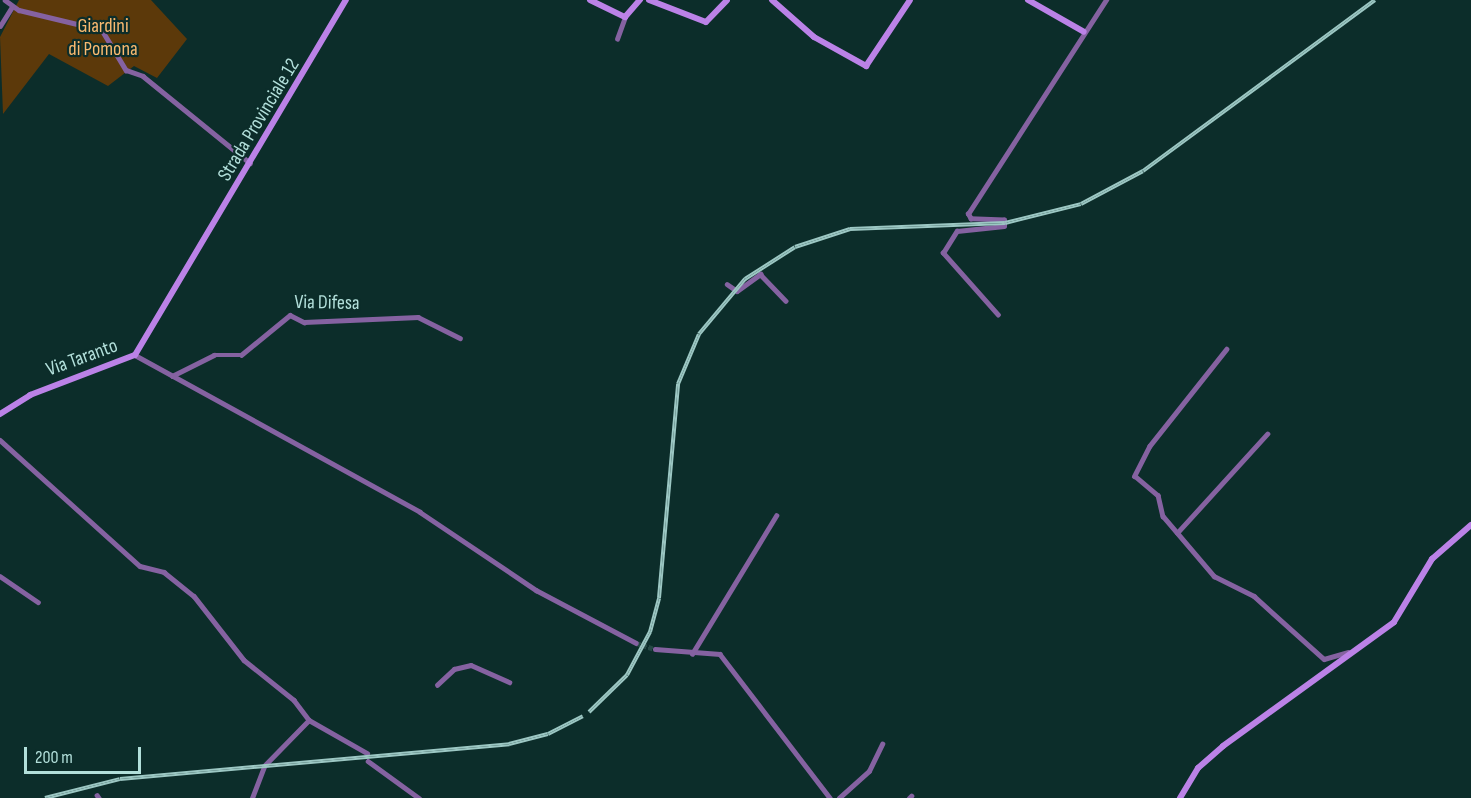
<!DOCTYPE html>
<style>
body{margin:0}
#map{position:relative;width:1471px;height:798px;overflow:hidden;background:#0c2d2a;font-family:"Sofia Sans Condensed",sans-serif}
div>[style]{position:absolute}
.green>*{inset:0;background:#5c390a}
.street-tunnel>*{height:4.5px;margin-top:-2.25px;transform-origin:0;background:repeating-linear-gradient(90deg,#254844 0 4.5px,transparent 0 6.5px)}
.street>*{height:4.5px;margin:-2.25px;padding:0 2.25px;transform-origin:2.25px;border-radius:2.25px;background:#8562a1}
.secondary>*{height:6px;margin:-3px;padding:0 3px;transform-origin:3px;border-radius:3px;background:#bb82e7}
.rail>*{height:4px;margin-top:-2px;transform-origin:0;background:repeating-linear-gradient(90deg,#0c2d2a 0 4.5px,#9cc7c3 0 9px);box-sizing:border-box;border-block:2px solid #9cc7c3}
span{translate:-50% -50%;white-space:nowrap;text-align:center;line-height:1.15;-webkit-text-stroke:4.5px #0c2d2a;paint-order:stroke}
.park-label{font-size:20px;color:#faba70}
.street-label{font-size:20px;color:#b2dfda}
.scale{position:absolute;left:24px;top:747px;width:117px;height:27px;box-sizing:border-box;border:3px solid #b2dfda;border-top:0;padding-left:8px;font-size:18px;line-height:21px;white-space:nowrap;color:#b2dfda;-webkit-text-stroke:4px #0c2d2a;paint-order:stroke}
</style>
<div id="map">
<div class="green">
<div style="clip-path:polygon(19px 0,151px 0,187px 39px,157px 78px,134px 66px,108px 86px,49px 54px,3px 114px,0 37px)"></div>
</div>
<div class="street-tunnel">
<div style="left:636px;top:643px;width:20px;rotate:18deg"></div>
</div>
<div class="street">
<div style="left:5px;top:0;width:17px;rotate:36deg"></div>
<div style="left:19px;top:10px;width:85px;rotate:13.5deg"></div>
<div style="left:102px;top:30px;width:47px;rotate:59deg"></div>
<div style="left:126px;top:70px;width:18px;rotate:19deg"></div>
<div style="left:143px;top:76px;width:138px;rotate:39.1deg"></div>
<div style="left:0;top:26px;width:22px;rotate:-58deg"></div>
<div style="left:617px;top:39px;width:23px;rotate:-70deg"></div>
<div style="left:727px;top:284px;width:12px;rotate:35deg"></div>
<div style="left:737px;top:291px;width:29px;rotate:-36deg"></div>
<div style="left:760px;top:274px;width:37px;rotate:46deg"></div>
<div style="left:998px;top:315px;width:83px;rotate:-131.6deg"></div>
<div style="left:943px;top:253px;width:26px;rotate:-58deg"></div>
<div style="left:957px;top:231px;width:47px;rotate:-6.1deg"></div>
<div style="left:1004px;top:226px;width:6px;rotate:-90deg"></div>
<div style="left:1004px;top:220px;width:33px;rotate:-178deg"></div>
<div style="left:971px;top:219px;width:6px;rotate:-121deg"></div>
<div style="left:968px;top:214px;width:255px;rotate:-57.2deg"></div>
<div style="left:1227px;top:349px;width:124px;rotate:128.4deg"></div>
<div style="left:1150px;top:446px;width:34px;rotate:117deg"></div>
<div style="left:1135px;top:476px;width:30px;rotate:40deg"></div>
<div style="left:1158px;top:495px;width:22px;rotate:77deg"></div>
<div style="left:1163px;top:516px;width:79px;rotate:49.6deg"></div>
<div style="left:1214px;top:576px;width:45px;rotate:26.6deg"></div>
<div style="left:1254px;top:596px;width:94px;rotate:42deg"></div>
<div style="left:1324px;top:659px;width:25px;rotate:-16deg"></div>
<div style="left:135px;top:355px;width:325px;rotate:28.8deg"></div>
<div style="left:420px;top:512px;width:140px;rotate:33.9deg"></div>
<div style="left:536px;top:590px;width:113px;rotate:27.9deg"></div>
<div style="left:172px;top:376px;width:47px;rotate:-26.6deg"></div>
<div style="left:214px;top:355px;width:27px"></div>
<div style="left:241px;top:355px;width:63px;rotate:-39.2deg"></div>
<div style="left:290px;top:315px;width:16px;rotate:27deg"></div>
<div style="left:304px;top:322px;width:114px;rotate:-2.5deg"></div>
<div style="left:418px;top:317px;width:47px;rotate:26.6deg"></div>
<div style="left:0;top:440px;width:188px;rotate:42deg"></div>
<div style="left:140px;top:566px;width:25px;rotate:14deg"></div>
<div style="left:164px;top:572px;width:38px;rotate:39deg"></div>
<div style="left:194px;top:596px;width:81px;rotate:52deg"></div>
<div style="left:244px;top:660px;width:64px;rotate:38.7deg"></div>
<div style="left:294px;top:700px;width:25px;rotate:53deg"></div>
<div style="left:309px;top:720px;width:67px;rotate:29.6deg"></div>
<div style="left:1177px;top:533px;width:134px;rotate:-47.7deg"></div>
<div style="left:0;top:576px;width:46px;rotate:34.4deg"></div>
<div style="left:655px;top:649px;width:65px;rotate:4.4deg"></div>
<div style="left:720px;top:654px;width:181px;rotate:52.6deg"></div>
<div style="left:692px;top:654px;width:162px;rotate:-58.7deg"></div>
<div style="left:437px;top:685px;width:23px;rotate:-43deg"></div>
<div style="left:454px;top:669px;width:17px;rotate:-13deg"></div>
<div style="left:471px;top:665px;width:42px;rotate:24.1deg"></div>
<div style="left:368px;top:761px;width:63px;rotate:36deg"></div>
<div style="left:97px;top:795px;width:4px;rotate:56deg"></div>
<div style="left:252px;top:798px;width:34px;rotate:-69deg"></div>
<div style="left:264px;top:766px;width:64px;rotate:-45.6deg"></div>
<div style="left:839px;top:798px;width:40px;rotate:-42deg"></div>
<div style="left:869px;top:771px;width:30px;rotate:-64deg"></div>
<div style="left:909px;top:798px;width:3px;rotate:-45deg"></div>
</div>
<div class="secondary">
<div style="left:590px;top:0;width:39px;rotate:26deg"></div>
<div style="left:625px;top:17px;width:23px;rotate:-49deg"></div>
<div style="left:649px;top:0;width:61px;rotate:21.1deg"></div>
<div style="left:706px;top:22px;width:30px;rotate:-46deg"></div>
<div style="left:772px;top:0;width:56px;rotate:41.4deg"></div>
<div style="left:814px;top:37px;width:60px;rotate:29.1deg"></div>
<div style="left:866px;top:66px;width:79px;rotate:-56.3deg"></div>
<div style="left:1028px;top:0;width:64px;rotate:29.7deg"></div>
<div style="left:0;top:414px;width:36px;rotate:-32deg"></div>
<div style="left:30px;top:395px;width:112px;rotate:-20.9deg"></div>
<div style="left:135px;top:355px;width:413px;rotate:-59.3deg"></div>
<div style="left:1180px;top:798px;width:35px;rotate:-59deg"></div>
<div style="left:1198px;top:768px;width:33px;rotate:-41deg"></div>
<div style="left:1223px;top:746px;width:211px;rotate:-35.9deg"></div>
<div style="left:1394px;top:622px;width:74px;rotate:-58.9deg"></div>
<div style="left:1432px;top:559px;width:52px;rotate:-41.1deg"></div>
</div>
<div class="rail">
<div style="left:589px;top:712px;width:53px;rotate:-44.2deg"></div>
<div style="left:627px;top:675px;width:49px;rotate:-61.9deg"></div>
<div style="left:650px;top:632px;width:35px;rotate:-75deg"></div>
<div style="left:659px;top:598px;width:215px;rotate:-84.9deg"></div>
<div style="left:678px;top:384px;width:54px;rotate:-67.2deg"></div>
<div style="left:699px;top:334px;width:72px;rotate:-50.1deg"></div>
<div style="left:745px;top:279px;width:59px;rotate:-32.6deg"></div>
<div style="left:795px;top:247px;width:58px;rotate:-18.1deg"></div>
<div style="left:850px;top:229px;width:155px;rotate:-2.2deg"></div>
<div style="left:1005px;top:223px;width:78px;rotate:-14deg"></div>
<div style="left:1081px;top:204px;width:70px;rotate:-28deg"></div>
<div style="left:1143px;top:171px;width:288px;rotate:-36.4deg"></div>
<div style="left:45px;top:798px;width:77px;rotate:-14.2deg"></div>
<div style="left:120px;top:779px;width:391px;rotate:-5.1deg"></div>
<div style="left:509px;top:744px;width:40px;rotate:-14.4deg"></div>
<div style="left:548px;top:734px;width:39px;rotate:-27deg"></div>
</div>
<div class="park-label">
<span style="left:103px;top:38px">Giardini<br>di Pomona</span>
</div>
<div class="street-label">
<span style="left:259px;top:120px;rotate:-59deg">Strada Provinciale 12</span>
<span style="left:327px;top:303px;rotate:1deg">Via Difesa</span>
<span style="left:82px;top:358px;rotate:-20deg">Via Taranto</span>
</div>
<div class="scale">200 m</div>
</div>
